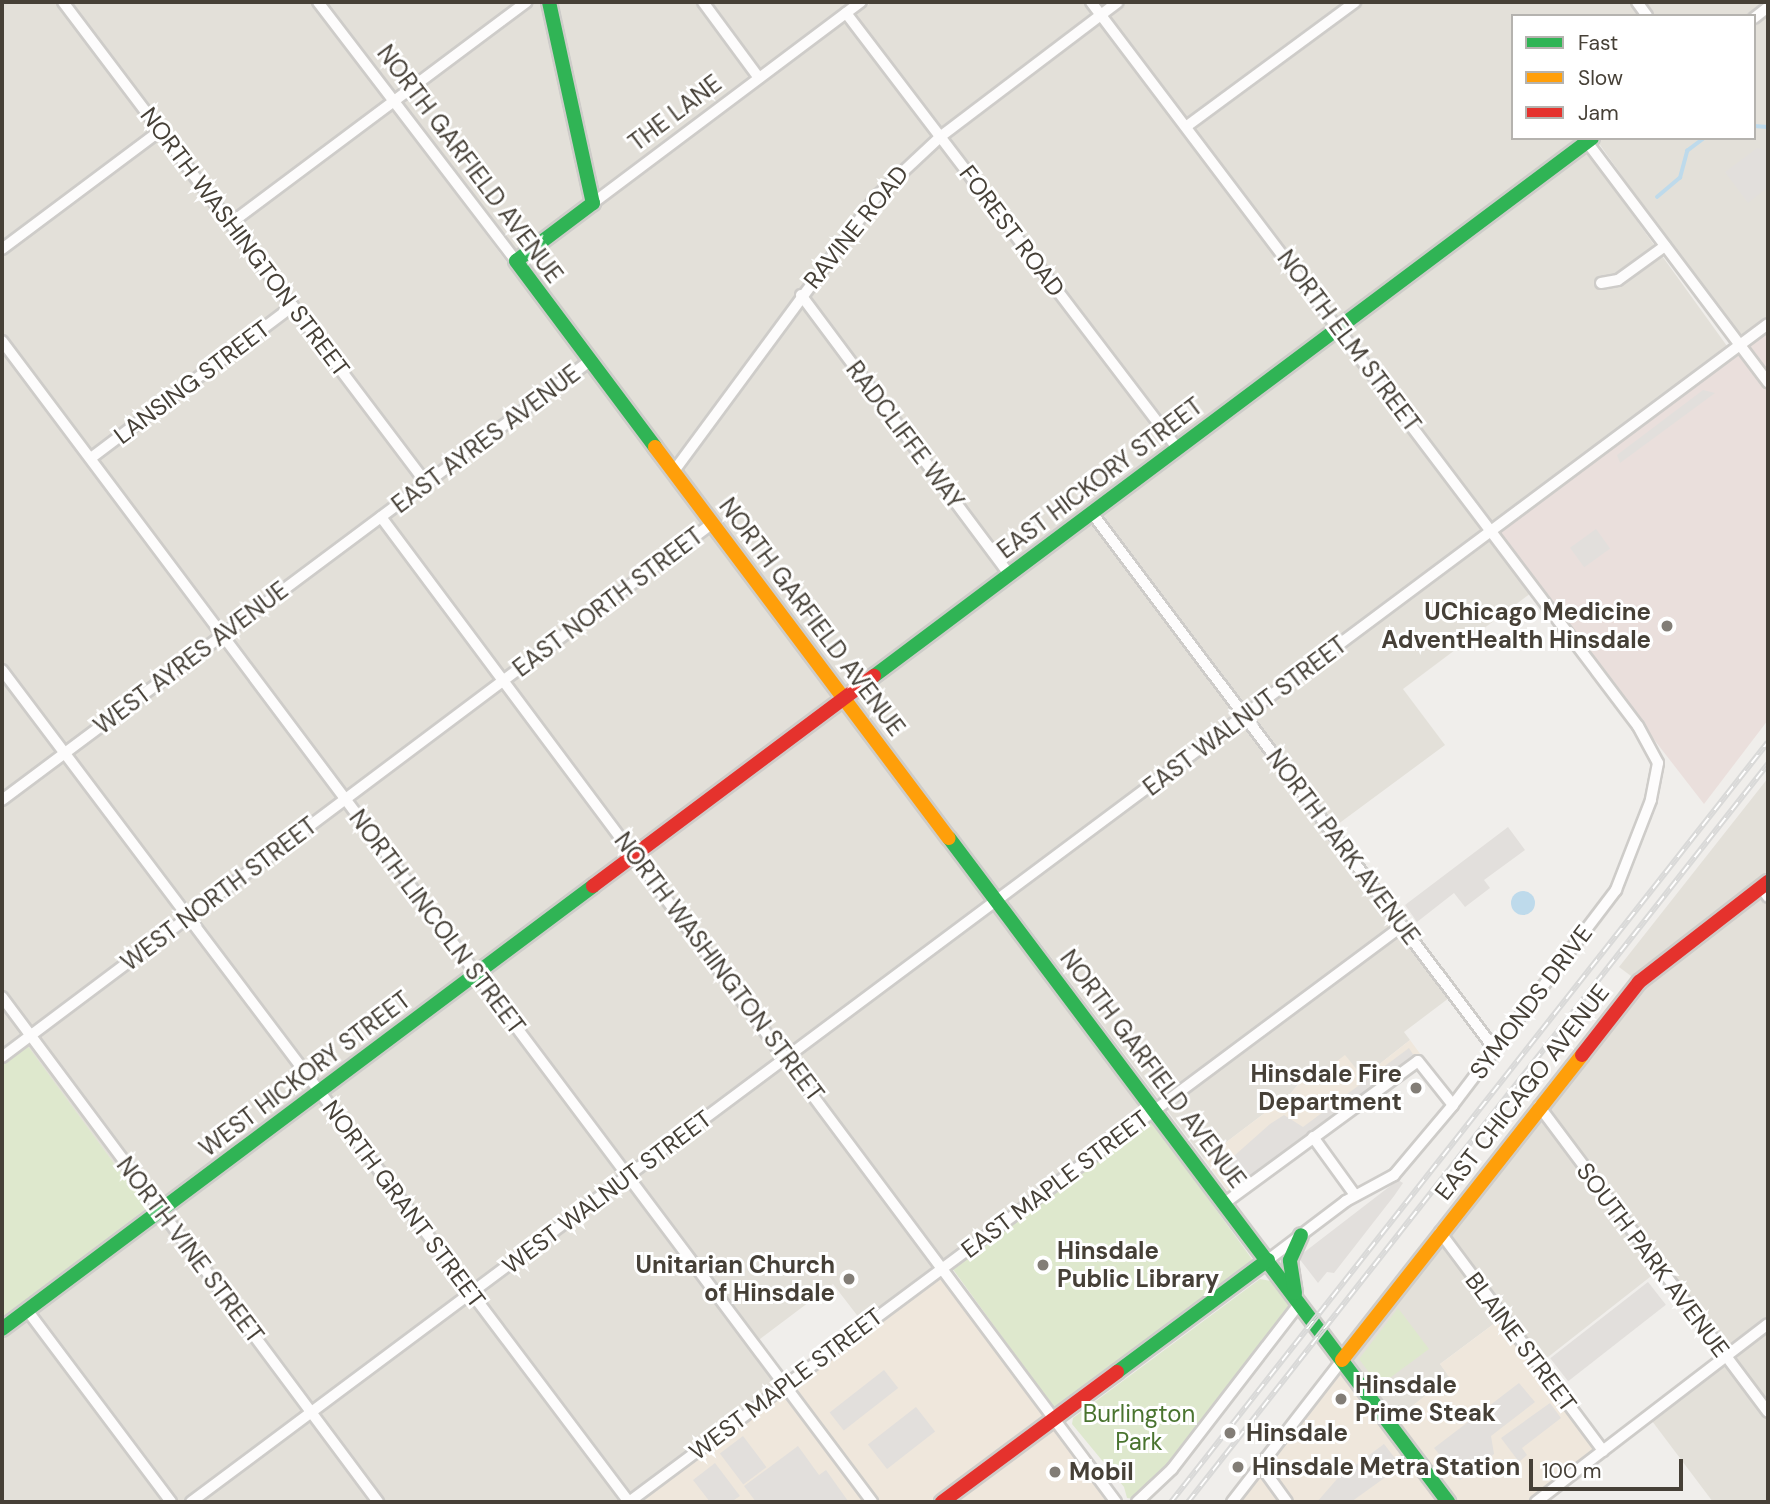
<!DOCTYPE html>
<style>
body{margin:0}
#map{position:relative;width:1770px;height:1504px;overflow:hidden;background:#f0eeeb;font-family:"DM Sans",sans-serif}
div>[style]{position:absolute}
.residential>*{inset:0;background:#e3e0d9}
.commercial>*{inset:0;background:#efe7dc}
.medical>*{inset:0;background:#eadfdc}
.green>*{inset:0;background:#dee8cd;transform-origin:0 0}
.parking>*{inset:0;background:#e2dfdc;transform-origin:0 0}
.water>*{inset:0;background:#bedaeb}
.round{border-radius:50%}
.stream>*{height:3.5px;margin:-1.75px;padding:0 1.75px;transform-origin:1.75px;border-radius:1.75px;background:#bedaeb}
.roads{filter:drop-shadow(2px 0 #ceccc9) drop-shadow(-2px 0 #ceccc9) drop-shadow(0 2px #ceccc9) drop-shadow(0 -2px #ceccc9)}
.street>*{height:10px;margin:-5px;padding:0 5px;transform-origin:5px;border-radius:5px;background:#fdfcfc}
.fast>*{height:14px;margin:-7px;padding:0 7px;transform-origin:7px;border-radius:7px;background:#30b455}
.slow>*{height:14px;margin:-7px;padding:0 7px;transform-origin:7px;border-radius:7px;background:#ff9f0a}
.jam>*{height:14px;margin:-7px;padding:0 7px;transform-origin:7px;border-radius:7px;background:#e5322d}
.rail>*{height:6px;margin-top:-3px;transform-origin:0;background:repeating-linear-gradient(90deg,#fff 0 10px,#d9d9d8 0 20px);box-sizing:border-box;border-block:2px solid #d9d9d8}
.dots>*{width:19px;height:19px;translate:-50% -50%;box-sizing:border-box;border:4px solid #fff;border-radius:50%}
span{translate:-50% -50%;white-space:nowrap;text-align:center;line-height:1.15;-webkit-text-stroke:6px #fff;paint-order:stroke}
.street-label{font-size:24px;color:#464037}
.poi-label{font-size:24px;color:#464037;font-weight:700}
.right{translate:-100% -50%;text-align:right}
.left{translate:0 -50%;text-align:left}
.park-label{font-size:24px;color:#4a742f}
.frame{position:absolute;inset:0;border:4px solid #464037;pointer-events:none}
.legend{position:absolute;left:1511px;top:14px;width:245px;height:126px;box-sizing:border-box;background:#fff;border:2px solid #b5b3af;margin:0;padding:9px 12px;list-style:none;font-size:21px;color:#464037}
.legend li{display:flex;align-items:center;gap:14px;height:35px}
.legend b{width:35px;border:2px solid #b5b3af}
.scale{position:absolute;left:1529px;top:1459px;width:154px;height:32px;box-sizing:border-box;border:4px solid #464037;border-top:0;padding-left:9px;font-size:21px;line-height:24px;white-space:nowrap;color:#464037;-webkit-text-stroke:5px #fff;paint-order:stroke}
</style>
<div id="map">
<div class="residential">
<div style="clip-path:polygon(2px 2px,311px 2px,1146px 1111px,863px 1323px,833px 1284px,748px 1348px,776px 1385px,620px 1502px,2px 1502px,2px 1318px,147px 1208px,27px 1046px,2px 1064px)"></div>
<div style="clip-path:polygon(324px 2px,852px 2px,517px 255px)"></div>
<div style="clip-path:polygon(872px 2px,1768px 2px,1768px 317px,1739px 339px,1595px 138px,1754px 138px,1754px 16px,1513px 16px,1513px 138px,1577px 138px,1727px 346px,1484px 528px,1531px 593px,1403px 689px,1445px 745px,1326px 833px,1449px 998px,1404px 1032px,1410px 1040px,1363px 1077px,1319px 1074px,1313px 1067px,1290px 1094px,1204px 1159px,525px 262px)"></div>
<div style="clip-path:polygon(1768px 778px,1768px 877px,1635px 979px,1619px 967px)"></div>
<div style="clip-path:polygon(1768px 890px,1768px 1502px,1713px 1502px,1652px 1421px,1736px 1357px,1664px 1266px,1543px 1361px,1507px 1314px,1440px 1364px,1450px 1377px,1393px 1421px,1349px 1360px,1641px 986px)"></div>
</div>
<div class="commercial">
<div style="clip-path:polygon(1410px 1040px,1421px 1055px,1230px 1194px,1204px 1159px,1290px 1094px,1314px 1067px,1320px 1074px,1345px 1055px,1363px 1077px)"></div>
<div style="clip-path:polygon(943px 1274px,1048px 1418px,933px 1502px,637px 1502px)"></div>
<div style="clip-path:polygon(1499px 1320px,1597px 1450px,1529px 1502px,1454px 1502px,1393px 1421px,1449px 1377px,1440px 1364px)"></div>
<div style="clip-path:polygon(1342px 1370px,1438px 1502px,1240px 1502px,1260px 1477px)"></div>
<div style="clip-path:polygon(1052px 1426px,1108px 1502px,948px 1502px)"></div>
</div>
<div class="medical">
<div style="clip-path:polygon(1768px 326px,1768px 720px,1704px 804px,1493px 532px)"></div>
</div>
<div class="green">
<div style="clip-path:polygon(27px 1045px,147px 1208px,2px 1318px,2px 1064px)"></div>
<div style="left:1151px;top:1120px;width:177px;height:248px;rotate:54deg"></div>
<div style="clip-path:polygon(1260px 1279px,1271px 1281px,1291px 1308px,1175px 1459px,1135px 1499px,1127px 1498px,1124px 1487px,1072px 1424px,1073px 1418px)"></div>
<div style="clip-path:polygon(1398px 1308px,1429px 1349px,1379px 1386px,1359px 1359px)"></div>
</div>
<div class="parking">
<div style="clip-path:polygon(1757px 148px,1768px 151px,1768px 187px,1748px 203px,1725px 172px)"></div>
<div style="clip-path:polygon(1703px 390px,1715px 393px,1620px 463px,1617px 455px)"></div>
<div style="left:1596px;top:529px;width:24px;height:32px;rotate:54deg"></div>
<div style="clip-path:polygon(1508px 827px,1525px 850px,1484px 880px,1490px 888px,1465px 907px,1454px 893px,1417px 922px,1405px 905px)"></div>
<div style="clip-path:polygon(1409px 1048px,1414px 1056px,1234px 1188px,1225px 1176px,1234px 1156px,1270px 1124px,1284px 1115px,1303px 1127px)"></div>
<div style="clip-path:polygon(1398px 1180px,1403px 1183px,1394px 1196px,1334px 1273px,1327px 1272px,1318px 1283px,1298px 1257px)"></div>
<div style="left:1648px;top:1282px;width:29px;height:124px;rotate:52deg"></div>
<div style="left:884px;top:1370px;width:23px;height:69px;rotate:52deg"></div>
<div style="clip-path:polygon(1519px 1383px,1535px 1402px,1491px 1436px,1494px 1454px,1460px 1480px,1434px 1448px)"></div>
<div style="clip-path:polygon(1550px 1403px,1561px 1418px,1522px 1448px,1527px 1455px,1519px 1462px,1501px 1438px)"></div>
<div style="left:916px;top:1407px;width:31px;height:61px;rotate:52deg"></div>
<div style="left:743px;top:1436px;width:39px;height:29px;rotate:53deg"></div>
<div style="clip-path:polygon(1384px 1444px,1401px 1466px,1351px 1502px,1317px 1502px,1337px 1479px)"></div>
<div style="clip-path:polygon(798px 1446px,819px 1475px,826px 1470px,848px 1501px,756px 1502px,744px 1486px)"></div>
<div style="clip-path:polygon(715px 1463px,740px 1496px,731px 1502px,710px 1502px,693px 1480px)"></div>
</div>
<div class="water">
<div class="round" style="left:1511px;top:891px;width:24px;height:24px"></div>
</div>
<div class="stream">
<div style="left:1754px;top:126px;width:14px;rotate:4deg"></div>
<div style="left:1657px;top:197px;width:30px;rotate:-40deg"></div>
<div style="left:1680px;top:178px;width:28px;rotate:-75deg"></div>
<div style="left:1687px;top:151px;width:21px;rotate:-37deg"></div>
</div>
<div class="roads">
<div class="street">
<div style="left:63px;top:2px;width:603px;rotate:52.96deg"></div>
<div style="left:318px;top:2px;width:326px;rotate:52.6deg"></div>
<div style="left:703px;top:2px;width:94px;rotate:53.6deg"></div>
<div style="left:1091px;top:2px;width:907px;rotate:52.93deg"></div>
<div style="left:1638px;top:726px;width:42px;rotate:61.6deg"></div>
<div style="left:1658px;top:763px;width:38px;rotate:101deg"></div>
<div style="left:1651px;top:800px;width:97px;rotate:111.3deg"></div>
<div style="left:1616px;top:890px;width:270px;rotate:127.2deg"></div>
<div style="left:1453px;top:1105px;width:92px;rotate:130.1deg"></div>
<div style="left:1394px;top:1175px;width:55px;rotate:151.6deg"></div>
<div style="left:1346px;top:1201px;width:98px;rotate:142.9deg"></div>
<div style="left:1637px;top:2px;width:17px;rotate:54deg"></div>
<div style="left:846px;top:13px;width:548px;rotate:52.71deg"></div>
<div style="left:1754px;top:18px;width:18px;rotate:-38deg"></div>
<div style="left:1187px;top:126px;width:209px;rotate:-36.4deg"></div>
<div style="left:1587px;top:142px;width:301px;rotate:53deg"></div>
<div style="left:593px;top:203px;width:335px;rotate:-36.9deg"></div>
<div style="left:231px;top:223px;width:369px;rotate:-36.8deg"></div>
<div style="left:2px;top:249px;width:199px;rotate:-36.8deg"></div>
<div style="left:1601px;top:283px;width:17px;rotate:-10deg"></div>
<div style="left:1618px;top:280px;width:58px;rotate:-35.9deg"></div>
<div style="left:801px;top:295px;width:348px;rotate:53.3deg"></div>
<div style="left:2px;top:341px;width:1451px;rotate:53.15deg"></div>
<div style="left:91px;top:458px;width:253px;rotate:-37deg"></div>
<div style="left:674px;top:471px;width:342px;rotate:-53.6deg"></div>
<div style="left:877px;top:196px;width:86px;rotate:-43.1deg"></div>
<div style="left:940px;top:137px;width:223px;rotate:-37.2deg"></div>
<div style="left:1092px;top:513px;width:668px;rotate:53.1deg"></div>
<div style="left:381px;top:517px;width:1229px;rotate:53.27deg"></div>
<div style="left:2px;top:670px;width:1042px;rotate:53deg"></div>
<div style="left:2px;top:800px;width:735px;rotate:-36.76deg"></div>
<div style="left:1761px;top:887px;width:12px;rotate:55deg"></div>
<div style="left:2px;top:997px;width:630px;rotate:53.33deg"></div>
<div style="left:2px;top:1057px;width:889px;rotate:-36.91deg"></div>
<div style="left:1539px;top:1106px;width:382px;rotate:53.2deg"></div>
<div style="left:1313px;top:1137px;width:72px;rotate:54.1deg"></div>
<div style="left:1226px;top:1202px;width:238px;rotate:-36.3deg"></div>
<div style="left:1418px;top:1061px;width:56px;rotate:51.5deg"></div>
<div style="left:1440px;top:1232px;width:273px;rotate:53.3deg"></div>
<div style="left:27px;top:1310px;width:240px;rotate:53.1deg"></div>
<div style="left:1261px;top:1466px;width:44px;rotate:54.2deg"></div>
<div style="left:191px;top:1502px;width:1968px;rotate:-36.76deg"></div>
<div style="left:629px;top:1502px;width:964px;rotate:-36.69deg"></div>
<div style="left:1137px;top:1502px;width:48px;rotate:-43.3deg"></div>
<div style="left:1172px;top:1469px;width:208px;rotate:-52.4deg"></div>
<div style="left:1232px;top:1502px;width:180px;rotate:-52.2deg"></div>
<div style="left:1536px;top:1502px;width:292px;rotate:-37.5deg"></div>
</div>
<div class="fast">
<div style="left:549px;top:2px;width:206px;rotate:77.7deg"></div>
<div style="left:593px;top:203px;width:96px;rotate:143deg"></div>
<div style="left:516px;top:261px;width:232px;rotate:53.2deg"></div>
<div style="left:874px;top:676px;width:897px;rotate:-36.84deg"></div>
<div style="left:949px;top:838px;width:831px;rotate:53.07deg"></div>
<div style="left:1295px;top:1293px;width:33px;rotate:-99deg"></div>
<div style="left:1290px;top:1260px;width:27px;rotate:-66deg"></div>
<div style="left:2px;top:1329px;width:739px;rotate:-36.85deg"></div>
<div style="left:1117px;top:1372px;width:188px;rotate:-36.6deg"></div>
</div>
<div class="slow">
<div style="left:655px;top:447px;width:489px;rotate:53.1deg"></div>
<div style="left:1342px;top:1360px;width:388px;rotate:-51.8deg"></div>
</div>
<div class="jam">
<div style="left:593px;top:886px;width:351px;rotate:-36.8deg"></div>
<div style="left:1582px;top:1055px;width:93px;rotate:-52deg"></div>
<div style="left:1639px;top:982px;width:163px;rotate:-37.8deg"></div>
<div style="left:942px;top:1502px;width:218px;rotate:-36.6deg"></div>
</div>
</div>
<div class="rail">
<div style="left:1171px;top:1502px;width:966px;rotate:-51.85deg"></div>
<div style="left:1188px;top:1502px;width:939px;rotate:-51.84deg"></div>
</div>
<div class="dots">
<div style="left:1667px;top:626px;background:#827d76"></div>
<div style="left:1416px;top:1088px;background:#827d76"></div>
<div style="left:1043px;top:1265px;background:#827d76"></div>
<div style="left:849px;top:1279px;background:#827d76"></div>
<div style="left:1341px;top:1399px;background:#827d76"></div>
<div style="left:1230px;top:1433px;background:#827d76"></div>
<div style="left:1238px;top:1467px;background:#827d76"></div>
<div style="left:1055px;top:1472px;background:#827d76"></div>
</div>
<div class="street-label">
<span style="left:675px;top:113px;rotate:-37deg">THE LANE</span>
<span style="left:470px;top:164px;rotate:53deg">NORTH GARFIELD AVENUE</span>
<span style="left:856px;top:227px;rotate:-51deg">RAVINE ROAD</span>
<span style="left:1012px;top:231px;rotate:53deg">FOREST ROAD</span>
<span style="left:245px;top:242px;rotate:53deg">NORTH WASHINGTON STREET</span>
<span style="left:1349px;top:341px;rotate:53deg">NORTH ELM STREET</span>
<span style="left:192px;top:382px;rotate:-37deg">LANSING STREET</span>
<span style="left:905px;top:435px;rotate:53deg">RADCLIFFE WAY</span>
<span style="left:486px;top:439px;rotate:-37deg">EAST AYRES AVENUE</span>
<span style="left:1100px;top:478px;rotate:-37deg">EAST HICKORY STREET</span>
<span style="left:608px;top:602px;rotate:-37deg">EAST NORTH STREET</span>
<span style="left:812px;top:617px;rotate:53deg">NORTH GARFIELD AVENUE</span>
<span style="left:191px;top:658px;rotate:-37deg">WEST AYRES AVENUE</span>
<span style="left:1245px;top:716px;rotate:-37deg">EAST WALNUT STREET</span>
<span style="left:1343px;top:847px;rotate:53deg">NORTH PARK AVENUE</span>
<span style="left:219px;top:894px;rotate:-37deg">WEST NORTH STREET</span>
<span style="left:437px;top:922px;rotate:53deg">NORTH LINCOLN STREET</span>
<span style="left:719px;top:967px;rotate:53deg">NORTH WASHINGTON STREET</span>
<span style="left:1531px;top:1002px;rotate:-53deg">SYMONDS DRIVE</span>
<span style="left:1153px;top:1069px;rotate:53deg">NORTH GARFIELD AVENUE</span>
<span style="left:305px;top:1074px;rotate:-37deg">WEST HICKORY STREET</span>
<span style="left:1522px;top:1092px;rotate:-52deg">EAST CHICAGO AVENUE</span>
<span style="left:1055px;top:1184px;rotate:-37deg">EAST MAPLE STREET</span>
<span style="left:607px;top:1192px;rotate:-37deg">WEST WALNUT STREET</span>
<span style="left:404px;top:1204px;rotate:53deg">NORTH GRANT STREET</span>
<span style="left:190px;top:1250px;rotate:53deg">NORTH VINE STREET</span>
<span style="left:1653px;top:1260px;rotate:53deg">SOUTH PARK AVENUE</span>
<span style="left:1521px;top:1342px;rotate:53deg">BLAINE STREET</span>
<span style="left:786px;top:1384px;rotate:-37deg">WEST MAPLE STREET</span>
</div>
<div class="poi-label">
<span class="right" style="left:1651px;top:626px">UChicago Medicine<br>AdventHealth Hinsdale</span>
<span class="right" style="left:1402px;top:1088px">Hinsdale Fire<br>Department</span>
<span class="left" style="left:1057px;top:1265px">Hinsdale<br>Public Library</span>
<span class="right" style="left:835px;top:1279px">Unitarian Church<br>of Hinsdale</span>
<span class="left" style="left:1355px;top:1399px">Hinsdale<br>Prime Steak</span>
<span class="left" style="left:1246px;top:1433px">Hinsdale</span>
<span class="left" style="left:1252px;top:1467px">Hinsdale Metra Station</span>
<span class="left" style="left:1069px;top:1472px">Mobil</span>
</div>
<div class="park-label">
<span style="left:1139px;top:1428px">Burlington<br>Park</span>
</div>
<div class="frame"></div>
<ul class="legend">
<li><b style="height:9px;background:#30b455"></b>Fast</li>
<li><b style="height:9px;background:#ff9f0a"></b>Slow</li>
<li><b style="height:9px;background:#e5322d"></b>Jam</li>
</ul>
<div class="scale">100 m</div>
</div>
